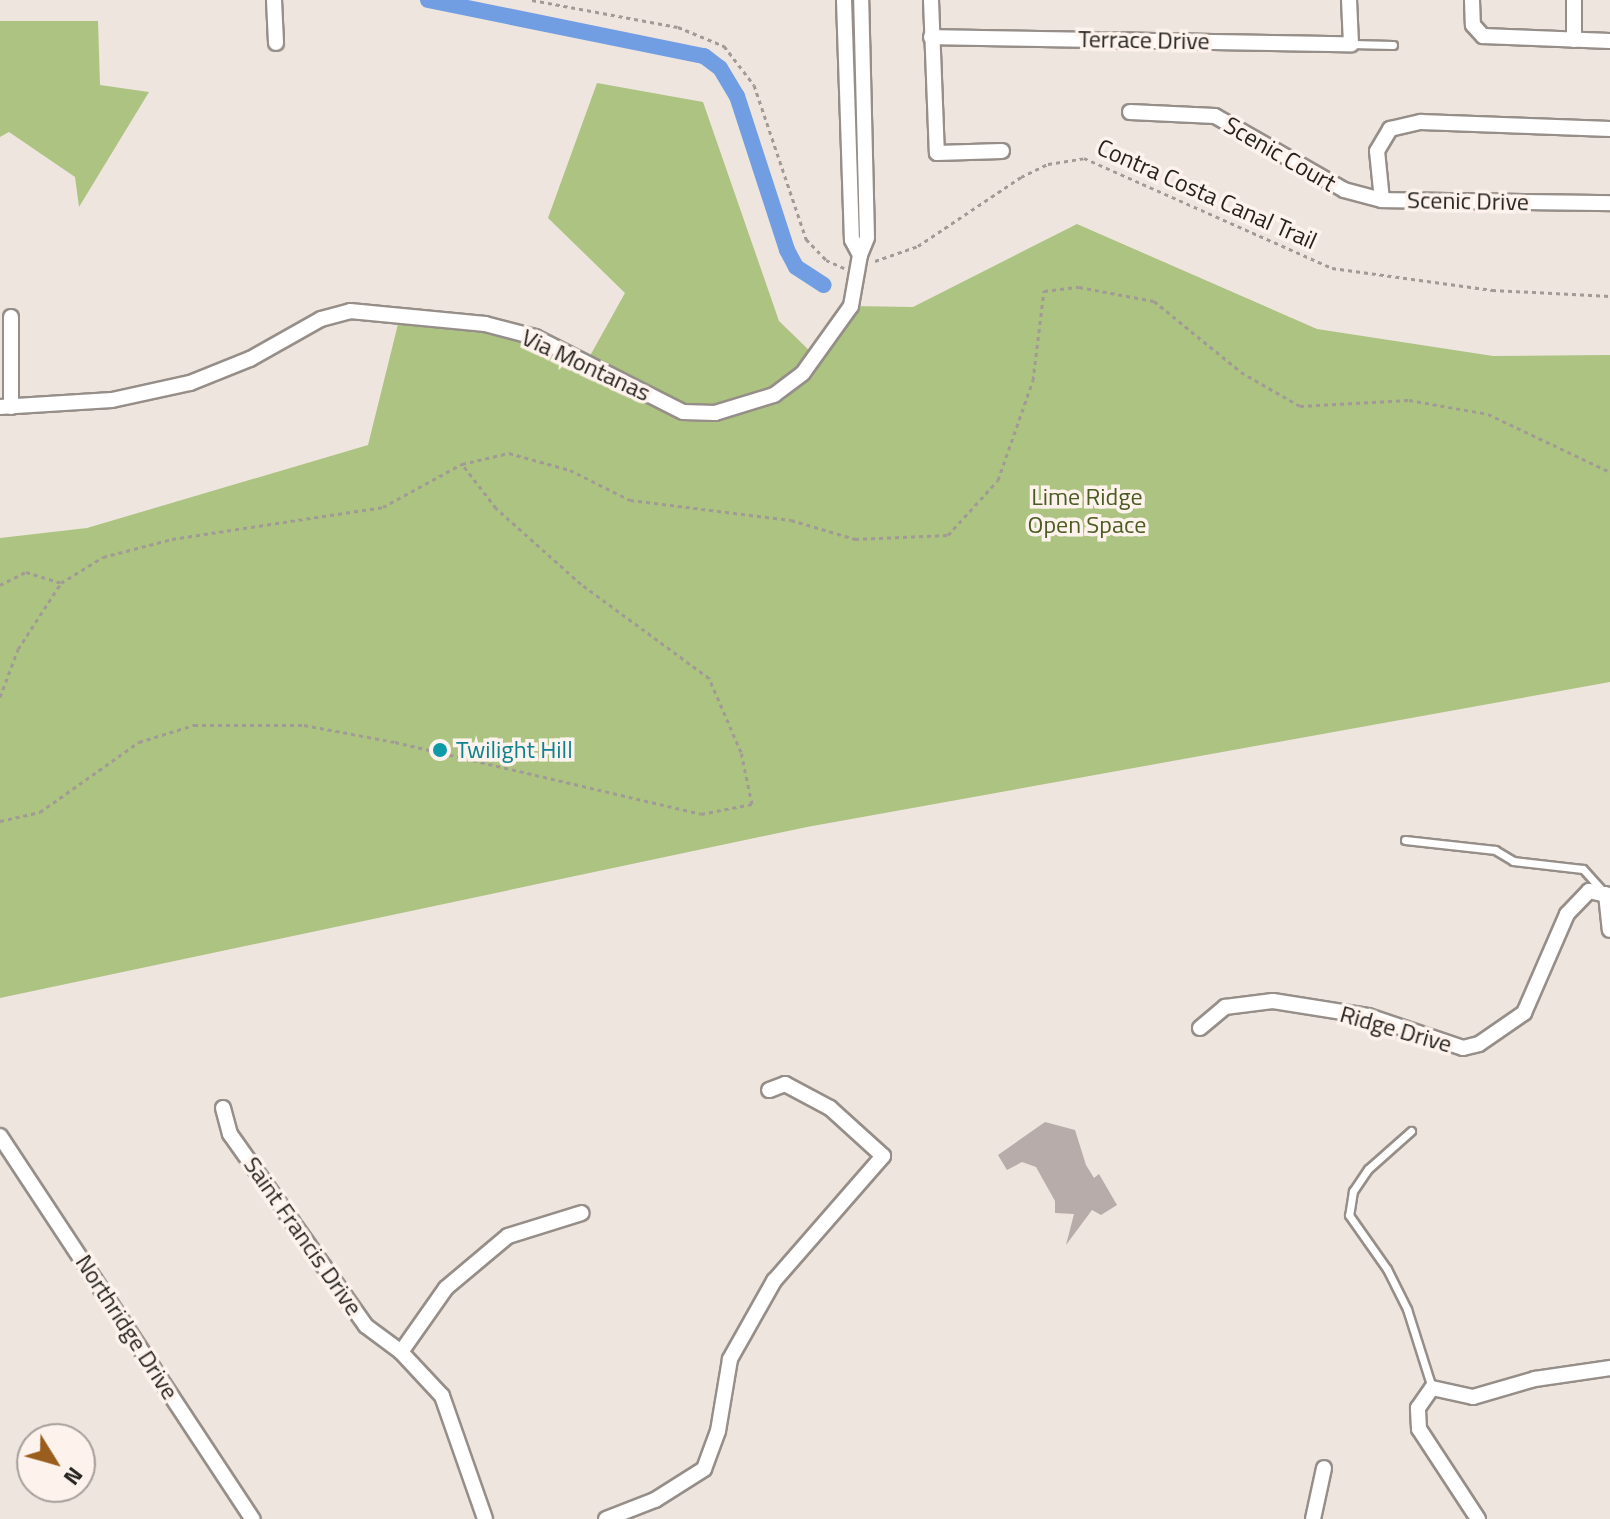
<!DOCTYPE html>
<style>
body{margin:0}
#map{position:relative;width:1610px;height:1519px;overflow:hidden;background:#efe5df;font-family:"Titillium Web",sans-serif}
div>[style]{position:absolute}
.green>*{inset:0;background:#adc381}
.canal>*{height:16px;margin:-8px;padding:0 8px;transform-origin:8px;border-radius:8px;background:#719ee2}
.building>*{inset:0;background:#b7aca9}
.path>*{height:3px;margin-top:-1.5px;transform-origin:0;background:repeating-linear-gradient(90deg,#a19a95 0 4px,transparent 0 8px)}
.roads{filter:drop-shadow(2px 0 #968e88) drop-shadow(-2px 0 #968e88) drop-shadow(0 2px #968e88) drop-shadow(0 -2px #968e88)}
.service>*{height:7px;margin:-3.5px;padding:0 3.5px;transform-origin:3.5px;border-radius:3.5px;background:#fff}
.minor>*{height:14px;margin:-7px;padding:0 7px;transform-origin:7px;border-radius:7px;background:#fff}
.dots>*{width:22px;height:22px;translate:-50% -50%;box-sizing:border-box;border:4px solid #fdf3ec;border-radius:50%}
span{translate:-50% -50%;white-space:nowrap;text-align:center;line-height:1.15;-webkit-text-stroke:7px #fdf3ec;paint-order:stroke}
.street-label{font-size:24px;color:#25221f}
.park-label{font-size:24px;color:#4b5c22}
.culture-label{font-size:24px;color:#0d838f}
.left{translate:0 -50%;text-align:left}
.north{position:absolute;left:16px;top:1423px;width:80px;height:80px;box-sizing:border-box;background:#fdf3ec;border:2px solid #a79f9a;border-radius:50%;rotate:127deg;font-size:22px;font-weight:700;line-height:32px;text-align:center;color:#25221f}
.north::after{content:'';display:block;margin:auto;width:28px;height:36px;background:#995e1e;clip-path:polygon(50% 0,100% 100%,50% 72%,0 100%)}
</style>
<div id="map">
<div class="green">
<div style="clip-path:polygon(0 21px,98px 21px,100px 85px,149px 92px,79px 207px,75px 177px,9px 132px,0 137px)"></div>
<div style="clip-path:polygon(597px 83px,703px 102px,779px 321px,816px 357px,851px 306px,913px 307px,1077px 224px,1317px 329px,1493px 356px,1610px 355px,1610px 682px,807px 827px,0 998px,0 538px,87px 528px,368px 445px,401px 312px,485px 324px,586px 363px,625px 293px,548px 218px)"></div>
</div>
<div class="canal">
<div style="left:428px;top:0;width:282px;rotate:11.5deg"></div>
<div style="left:704px;top:56px;width:20px;rotate:37deg"></div>
<div style="left:720px;top:68px;width:33px;rotate:59deg"></div>
<div style="left:737px;top:96px;width:162px;rotate:72deg"></div>
<div style="left:787px;top:250px;width:19px;rotate:62deg"></div>
<div style="left:796px;top:267px;width:33px;rotate:33deg"></div>
</div>
<div class="building">
<div style="clip-path:polygon(1045px 1122px,1075px 1130px,1086px 1165px,1094px 1178px,1099px 1174px,1117px 1205px,1101px 1215px,1092px 1210px,1066px 1245px,1074px 1214px,1055px 1213px,1055px 1201px,1036px 1167px,1022px 1162px,1007px 1170px,998px 1155px)"></div>
</div>
<div class="path">
<div style="left:532px;top:0;width:148px;rotate:10.5deg"></div>
<div style="left:678px;top:27px;width:50px;rotate:22.4deg"></div>
<div style="left:724px;top:46px;width:49px;rotate:52.4deg"></div>
<div style="left:754px;top:85px;width:163px;rotate:71.3deg"></div>
<div style="left:806px;top:239px;width:29px;rotate:46deg"></div>
<div style="left:826px;top:260px;width:20px;rotate:24deg"></div>
<div style="left:875px;top:261px;width:46px;rotate:-19.2deg"></div>
<div style="left:918px;top:246px;width:124px;rotate:-33.8deg"></div>
<div style="left:1021px;top:177px;width:30px;rotate:-26deg"></div>
<div style="left:1048px;top:164px;width:36px;rotate:-9deg"></div>
<div style="left:1084px;top:158px;width:271px;rotate:23.9deg"></div>
<div style="left:1332px;top:268px;width:162px;rotate:7.8deg"></div>
<div style="left:1492px;top:290px;width:118px;rotate:2.9deg"></div>
<div style="left:0;top:585px;width:29px;rotate:-27deg"></div>
<div style="left:26px;top:572px;width:37px;rotate:17deg"></div>
<div style="left:0;top:697px;width:51px;rotate:-69.4deg"></div>
<div style="left:18px;top:649px;width:79px;rotate:-56.9deg"></div>
<div style="left:61px;top:583px;width:49px;rotate:-31.8deg"></div>
<div style="left:103px;top:557px;width:71px;rotate:-14.6deg"></div>
<div style="left:172px;top:539px;width:213px;rotate:-8.6deg"></div>
<div style="left:383px;top:507px;width:90px;rotate:-28.6deg"></div>
<div style="left:462px;top:464px;width:48px;rotate:-13.2deg"></div>
<div style="left:509px;top:453px;width:63px;rotate:15.6deg"></div>
<div style="left:570px;top:470px;width:67px;rotate:26.6deg"></div>
<div style="left:630px;top:500px;width:162px;rotate:7.1deg"></div>
<div style="left:791px;top:520px;width:67px;rotate:16.5deg"></div>
<div style="left:855px;top:539px;width:93px;rotate:-2.5deg"></div>
<div style="left:948px;top:535px;width:74px;rotate:-47.7deg"></div>
<div style="left:998px;top:480px;width:106px;rotate:-70.7deg"></div>
<div style="left:1033px;top:380px;width:90px;rotate:-83deg"></div>
<div style="left:1044px;top:291px;width:35px;rotate:-7deg"></div>
<div style="left:1079px;top:287px;width:76px;rotate:10.6deg"></div>
<div style="left:1154px;top:301px;width:112px;rotate:39.2deg"></div>
<div style="left:1241px;top:372px;width:68px;rotate:30deg"></div>
<div style="left:1300px;top:406px;width:109px;rotate:-3.2deg"></div>
<div style="left:1409px;top:400px;width:80px;rotate:10deg"></div>
<div style="left:1488px;top:414px;width:135px;rotate:25.4deg"></div>
<div style="left:0;top:821px;width:41px;rotate:-12.7deg"></div>
<div style="left:40px;top:812px;width:121px;rotate:-35.3deg"></div>
<div style="left:139px;top:742px;width:58px;rotate:-17.2deg"></div>
<div style="left:194px;top:725px;width:110px"></div>
<div style="left:304px;top:725px;width:93px;rotate:10.6deg"></div>
<div style="left:395px;top:742px;width:314px;rotate:13.2deg"></div>
<div style="left:701px;top:814px;width:52px;rotate:-11.1deg"></div>
<div style="left:752px;top:804px;width:53px;rotate:-101.9deg"></div>
<div style="left:741px;top:752px;width:81px;rotate:-113.4deg"></div>
<div style="left:709px;top:678px;width:159px;rotate:-143.7deg"></div>
<div style="left:581px;top:584px;width:114px;rotate:-138.2deg"></div>
<div style="left:496px;top:508px;width:56px;rotate:-127.7deg"></div>
</div>
<div class="roads">
<div class="service">
<div style="left:1351px;top:44px;width:42px;rotate:1.4deg"></div>
<div style="left:1405px;top:840px;width:91px;rotate:6.3deg"></div>
<div style="left:1495px;top:850px;width:21px;rotate:31deg"></div>
<div style="left:1513px;top:861px;width:70px;rotate:6.5deg"></div>
<div style="left:1583px;top:869px;width:31px;rotate:48deg"></div>
<div style="left:1411px;top:1131px;width:57px;rotate:138.5deg"></div>
<div style="left:1368px;top:1169px;width:27px;rotate:124deg"></div>
<div style="left:1353px;top:1191px;width:24px;rotate:99deg"></div>
<div style="left:1349px;top:1215px;width:66px;rotate:54.9deg"></div>
<div style="left:1387px;top:1269px;width:45px;rotate:63.4deg"></div>
<div style="left:1407px;top:1309px;width:83px;rotate:72.4deg"></div>
</div>
<div class="minor">
<div style="left:274px;top:0;width:43px;rotate:87.3deg"></div>
<div style="left:844px;top:0;width:240px;rotate:88.1deg"></div>
<div style="left:852px;top:240px;width:17px;rotate:62deg"></div>
<div style="left:860px;top:255px;width:18px;rotate:-68deg"></div>
<div style="left:867px;top:238px;width:238px;rotate:-91.4deg"></div>
<div style="left:931px;top:0;width:153px;rotate:87.8deg"></div>
<div style="left:937px;top:153px;width:65px;rotate:-1.8deg"></div>
<div style="left:1472px;top:0;width:25px;rotate:88deg"></div>
<div style="left:1473px;top:25px;width:15px;rotate:48deg"></div>
<div style="left:1483px;top:36px;width:127px;rotate:2.3deg"></div>
<div style="left:1574px;top:0;width:40px;rotate:90deg"></div>
<div style="left:931px;top:37px;width:420px;rotate:1deg"></div>
<div style="left:1351px;top:44px;width:44px;rotate:-92.6deg"></div>
<div style="left:1130px;top:112px;width:85px;rotate:2.7deg"></div>
<div style="left:1215px;top:116px;width:149px;rotate:29.8deg"></div>
<div style="left:1344px;top:190px;width:39px;rotate:15deg"></div>
<div style="left:1382px;top:200px;width:228px;rotate:0.8deg"></div>
<div style="left:1382px;top:200px;width:49px;rotate:-95.8deg"></div>
<div style="left:1377px;top:151px;width:26px;rotate:-59deg"></div>
<div style="left:1390px;top:129px;width:32px;rotate:-13deg"></div>
<div style="left:1421px;top:122px;width:189px;rotate:2.1deg"></div>
<div style="left:0;top:407px;width:112px;rotate:-3.6deg"></div>
<div style="left:112px;top:400px;width:80px;rotate:-12.3deg"></div>
<div style="left:190px;top:383px;width:65px;rotate:-21.8deg"></div>
<div style="left:250px;top:359px;width:81px;rotate:-29.4deg"></div>
<div style="left:321px;top:319px;width:30px;rotate:-15deg"></div>
<div style="left:350px;top:311px;width:136px;rotate:5.5deg"></div>
<div style="left:485px;top:324px;width:52px;rotate:14.6deg"></div>
<div style="left:535px;top:337px;width:166px;rotate:26.9deg"></div>
<div style="left:683px;top:412px;width:32px;rotate:2deg"></div>
<div style="left:715px;top:413px;width:62px;rotate:-17deg"></div>
<div style="left:774px;top:395px;width:36px;rotate:-37deg"></div>
<div style="left:803px;top:373px;width:82px;rotate:-54.4deg"></div>
<div style="left:851px;top:306px;width:52px;rotate:-80deg"></div>
<div style="left:11px;top:407px;width:90px;rotate:-90deg"></div>
<div style="left:1606px;top:894px;width:36px;rotate:84deg"></div>
<div style="left:1200px;top:1028px;width:33px;rotate:-40deg"></div>
<div style="left:1225px;top:1007px;width:48px;rotate:-7.1deg"></div>
<div style="left:1273px;top:1001px;width:96px;rotate:9deg"></div>
<div style="left:1368px;top:1016px;width:100px;rotate:18.6deg"></div>
<div style="left:1463px;top:1048px;width:16px;rotate:-14deg"></div>
<div style="left:1479px;top:1044px;width:55px;rotate:-34.6deg"></div>
<div style="left:1524px;top:1013px;width:108px;rotate:-66.5deg"></div>
<div style="left:1567px;top:914px;width:32px;rotate:-46deg"></div>
<div style="left:1589px;top:891px;width:22px;rotate:13deg"></div>
<div style="left:223px;top:1108px;width:27px;rotate:75deg"></div>
<div style="left:230px;top:1134px;width:235px;rotate:54.7deg"></div>
<div style="left:366px;top:1326px;width:44px;rotate:36.6deg"></div>
<div style="left:401px;top:1352px;width:60px;rotate:47deg"></div>
<div style="left:442px;top:1396px;width:130px;rotate:70.7deg"></div>
<div style="left:0;top:1136px;width:459px;rotate:56.6deg"></div>
<div style="left:401px;top:1352px;width:78px;rotate:-54.9deg"></div>
<div style="left:446px;top:1288px;width:81px;rotate:-40deg"></div>
<div style="left:508px;top:1236px;width:77px;rotate:-17.3deg"></div>
<div style="left:606px;top:1519px;width:53px;rotate:-21.2deg"></div>
<div style="left:655px;top:1500px;width:58px;rotate:-32.3deg"></div>
<div style="left:704px;top:1469px;width:40px;rotate:-69.8deg"></div>
<div style="left:718px;top:1431px;width:73px;rotate:-80.5deg"></div>
<div style="left:730px;top:1359px;width:90px;rotate:-60.6deg"></div>
<div style="left:774px;top:1281px;width:166px;rotate:-48.9deg"></div>
<div style="left:883px;top:1156px;width:72px;rotate:-137.8deg"></div>
<div style="left:830px;top:1108px;width:51px;rotate:-151.9deg"></div>
<div style="left:785px;top:1084px;width:17px;rotate:159deg"></div>
<div style="left:1313px;top:1519px;width:52px;rotate:-77.8deg"></div>
<div style="left:1478px;top:1519px;width:108px;rotate:-123.2deg"></div>
<div style="left:1419px;top:1429px;width:21px;rotate:-93deg"></div>
<div style="left:1418px;top:1408px;width:24px;rotate:-55deg"></div>
<div style="left:1432px;top:1388px;width:42px;rotate:12.4deg"></div>
<div style="left:1473px;top:1397px;width:65px;rotate:-16.2deg"></div>
<div style="left:1535px;top:1379px;width:76px;rotate:-8.3deg"></div>
</div>
</div>
<div class="dots">
<div style="left:440px;top:750px;background:#0f9aa8"></div>
</div>
<div class="street-label">
<span style="left:1144px;top:40px;rotate:1deg">Terrace Drive</span>
<span style="left:1280px;top:154px;rotate:30deg">Scenic Court</span>
<span style="left:1207px;top:194px;rotate:24deg">Contra Costa Canal Trail</span>
<span style="left:1468px;top:201px;rotate:1deg">Scenic Drive</span>
<span style="left:586px;top:365px;rotate:25deg">Via Montanas</span>
<span style="left:1396px;top:1029px;rotate:16deg">Ridge Drive</span>
<span style="left:303px;top:1236px;rotate:55deg">Saint Francis Drive</span>
<span style="left:127px;top:1327px;rotate:57deg">Northridge Drive</span>
</div>
<div class="park-label">
<span style="left:1087px;top:511px">Lime Ridge<br>Open Space</span>
</div>
<div class="culture-label">
<span class="left" style="left:456px;top:750px">Twilight Hill</span>
</div>
<div class="north">N</div>
</div>
